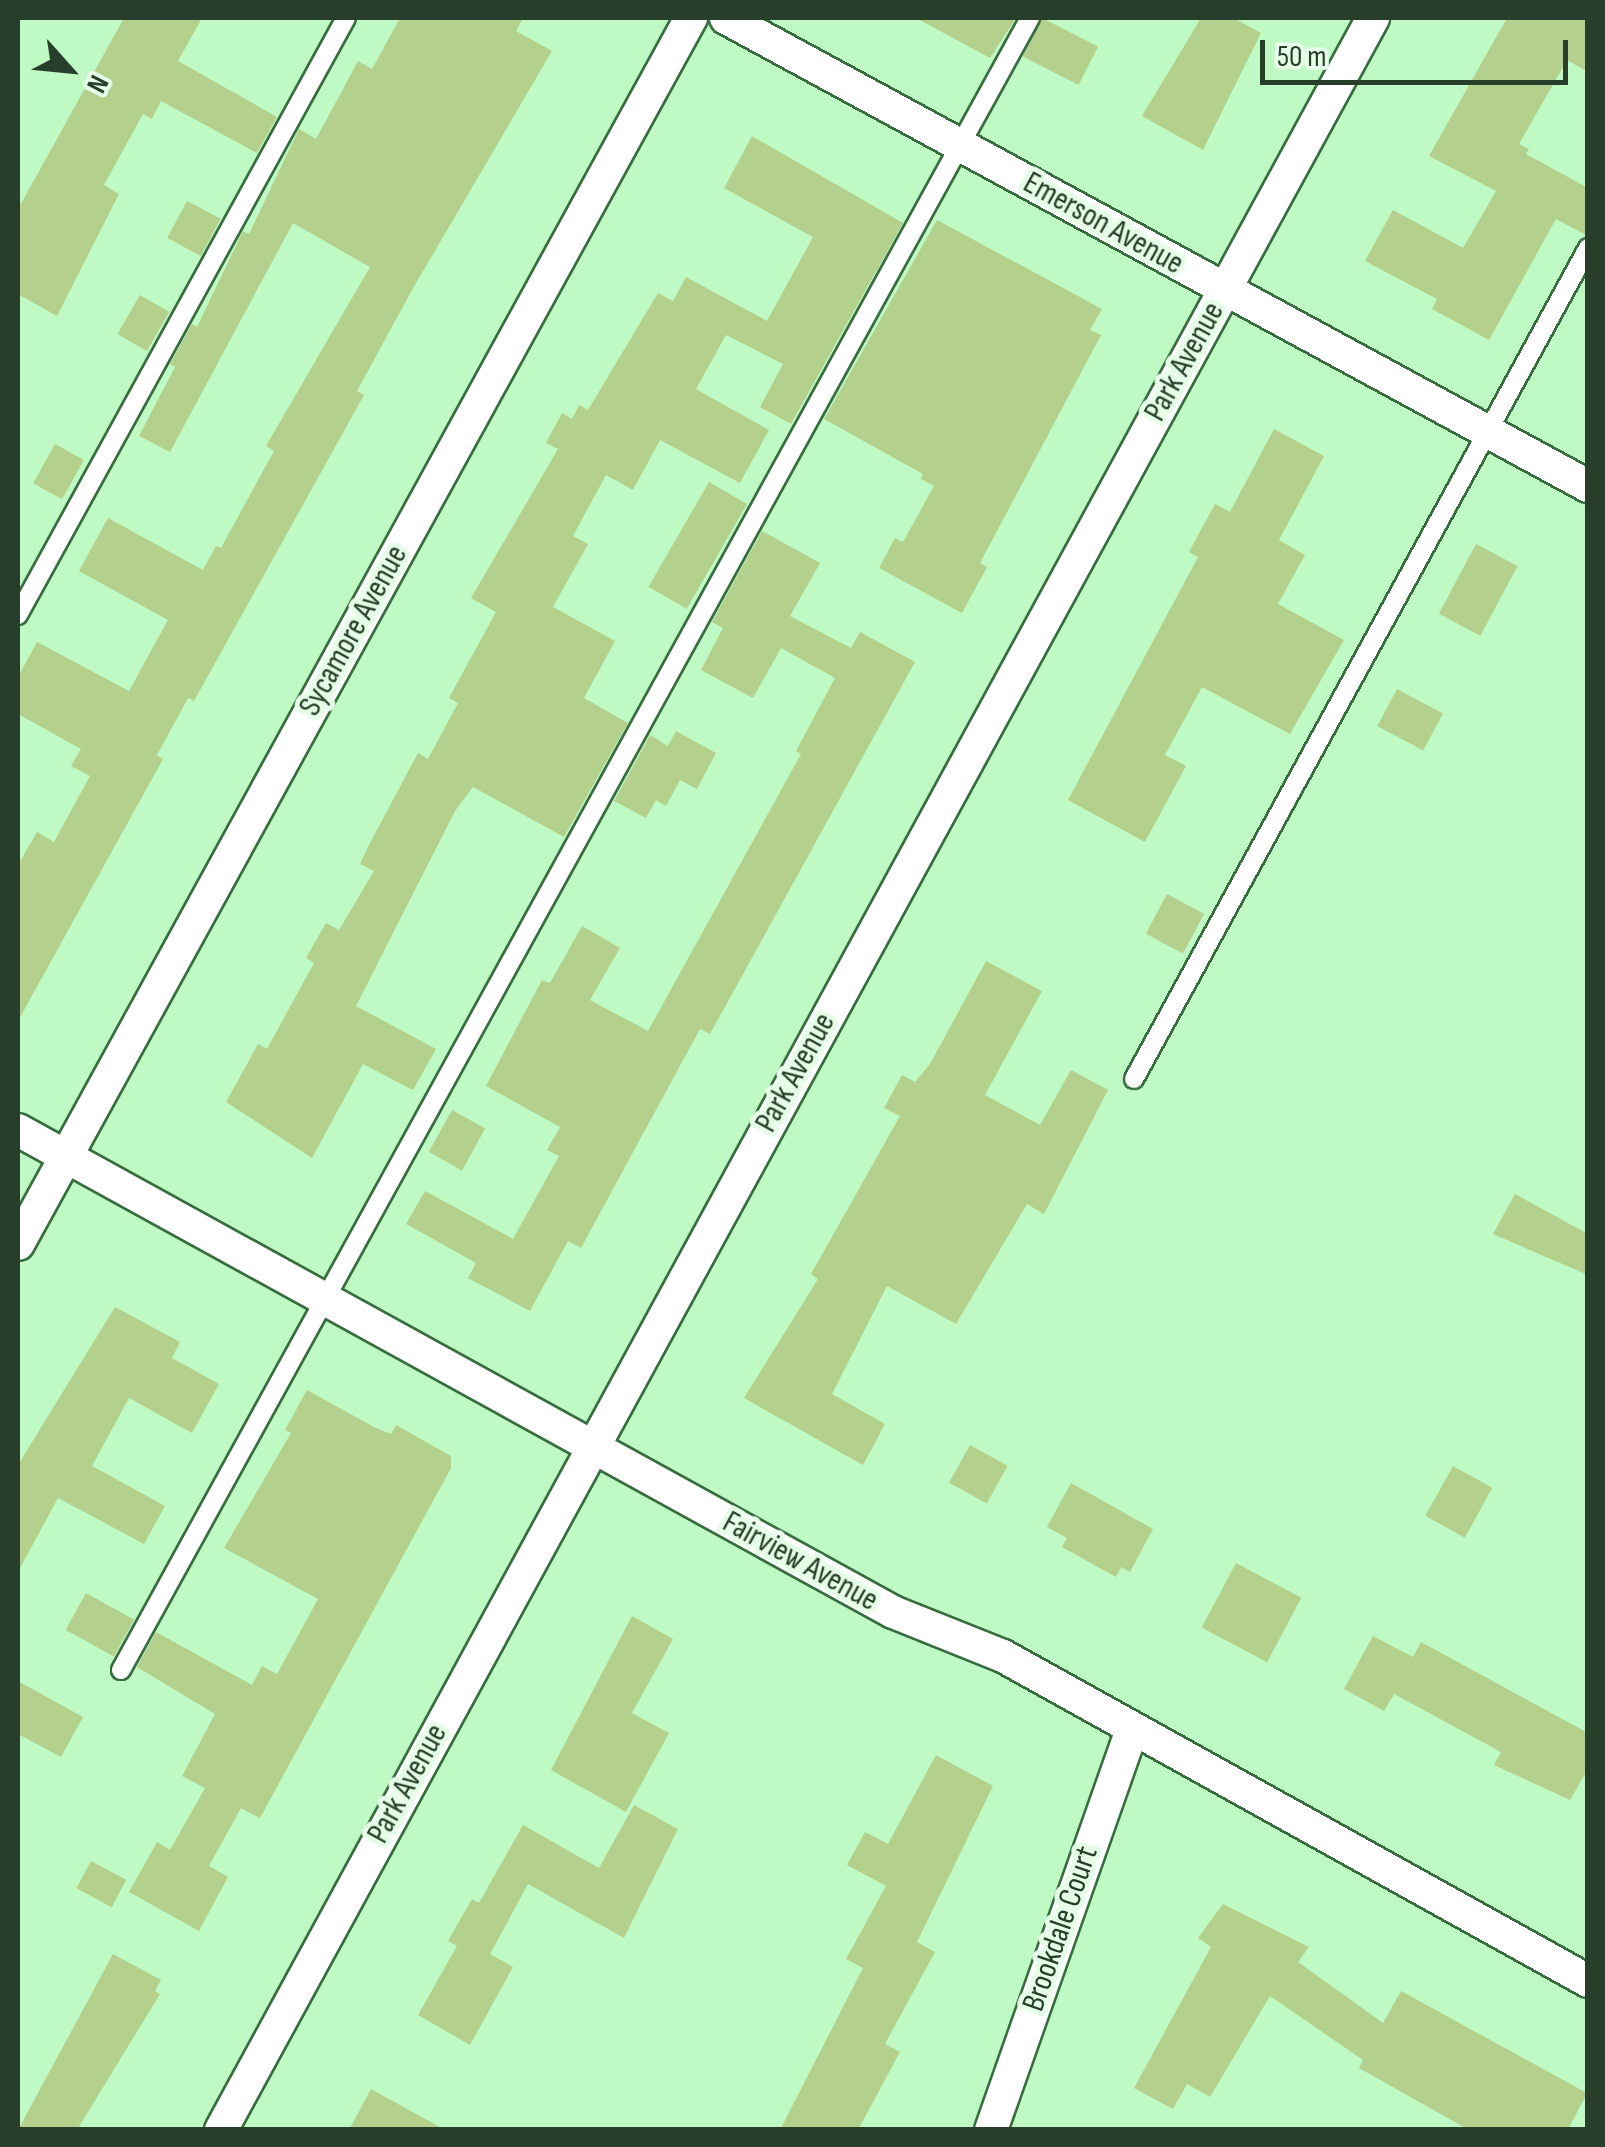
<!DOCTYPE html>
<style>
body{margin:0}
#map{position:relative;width:1605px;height:2147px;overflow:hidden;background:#bffac4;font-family:"Sofia Sans Condensed",sans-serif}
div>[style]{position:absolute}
.building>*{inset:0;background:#b3d08d;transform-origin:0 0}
.roads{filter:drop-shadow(2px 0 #376d3f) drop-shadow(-2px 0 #376d3f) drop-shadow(0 2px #376d3f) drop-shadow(0 -2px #376d3f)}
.service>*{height:18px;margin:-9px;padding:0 9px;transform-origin:9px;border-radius:9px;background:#fff}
.minor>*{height:32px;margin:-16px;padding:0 16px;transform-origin:16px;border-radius:16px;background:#fff}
span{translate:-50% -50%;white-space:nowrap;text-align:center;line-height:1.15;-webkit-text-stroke:10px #e6fde7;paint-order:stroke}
.street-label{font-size:32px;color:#273f2a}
.frame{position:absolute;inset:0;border:20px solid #273f2a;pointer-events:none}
.north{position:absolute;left:20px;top:20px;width:100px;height:100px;-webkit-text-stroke:8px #e6fde7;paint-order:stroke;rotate:117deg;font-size:28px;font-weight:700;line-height:40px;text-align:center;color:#273f2a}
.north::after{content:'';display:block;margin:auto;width:35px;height:45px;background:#273f2a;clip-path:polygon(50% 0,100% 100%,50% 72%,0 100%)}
.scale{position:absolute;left:1260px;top:40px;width:308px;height:45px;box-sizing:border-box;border:5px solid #273f2a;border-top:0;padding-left:12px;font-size:30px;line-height:35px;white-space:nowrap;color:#273f2a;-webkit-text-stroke:8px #e6fde7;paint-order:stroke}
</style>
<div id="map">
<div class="building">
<div style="clip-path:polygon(124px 18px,202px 18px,178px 61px,277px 117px,257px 153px,161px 101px,152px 119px,143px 114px,104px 185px,119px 194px,57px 316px,18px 294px,18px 209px)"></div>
<div style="clip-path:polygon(400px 18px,523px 18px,516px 31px,552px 51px,412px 290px,357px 391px,364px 395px,194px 701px,188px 698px,157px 755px,163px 759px,18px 1021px,18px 865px,37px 832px,54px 842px,90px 776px,71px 766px,81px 749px,18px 714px,18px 677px,37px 642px,129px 691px,168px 620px,79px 571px,108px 518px,203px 570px,216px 546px,221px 548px,274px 451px,266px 446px,370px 267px,293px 223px,170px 452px,139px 436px,175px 367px,170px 364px,192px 324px,197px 327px,243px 231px,249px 234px,299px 129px,316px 139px,358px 61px,372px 69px)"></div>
<div style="clip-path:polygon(916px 18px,1016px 18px,990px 58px)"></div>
<div style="left:1042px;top:18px;width:63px;height:43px;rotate:27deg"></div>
<div style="clip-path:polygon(1201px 18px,1233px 18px,1261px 33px,1203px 150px,1142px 116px)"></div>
<div style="clip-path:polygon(1507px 18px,1588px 18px,1588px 72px,1567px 60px,1519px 144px,1529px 149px,1526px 154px,1588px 188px,1588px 236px,1556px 219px,1489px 340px,1432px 309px,1437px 299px,1365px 261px,1393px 210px,1463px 248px,1496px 191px,1429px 156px)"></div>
<div style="clip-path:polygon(752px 136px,903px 223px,791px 424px,760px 407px,783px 364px,726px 335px,696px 389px,769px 430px,740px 483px,660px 440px,633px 490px,606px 475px,573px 536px,588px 544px,553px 607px,615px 641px,584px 698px,628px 723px,564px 837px,473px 787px,455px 811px,356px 1006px,436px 1049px,413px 1090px,363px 1064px,312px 1158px,226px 1102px,258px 1044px,267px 1049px,314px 963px,306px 958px,326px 923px,339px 930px,374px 871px,360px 864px,369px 845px,418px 753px,428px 759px,458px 703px,449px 698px,496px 612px,471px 598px,558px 449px,546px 443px,562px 413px,572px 419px,579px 405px,588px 410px,658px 293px,673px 301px,686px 277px,767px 321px,813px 237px,724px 188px)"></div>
<div style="left:187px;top:201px;width:38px;height:42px;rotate:28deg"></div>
<div style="clip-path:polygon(937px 220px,1102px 309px,1090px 330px,1101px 335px,980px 563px,987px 567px,962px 613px,879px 568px,895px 538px,903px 542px,934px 486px,921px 479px,923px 474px,824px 419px)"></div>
<div style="left:140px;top:295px;width:34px;height:45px;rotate:30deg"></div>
<div style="clip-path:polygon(1274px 429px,1324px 456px,1279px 540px,1305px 555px,1278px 604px,1344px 640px,1290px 734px,1202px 687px,1165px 755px,1186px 766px,1145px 842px,1068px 800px,1198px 557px,1189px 552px,1215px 504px,1230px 512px)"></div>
<div style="left:55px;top:444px;width:33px;height:45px;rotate:29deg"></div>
<div style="left:709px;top:482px;width:44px;height:121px;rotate:30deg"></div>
<div style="clip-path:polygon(762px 531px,820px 563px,790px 616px,851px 648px,860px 632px,915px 662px,710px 1034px,700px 1029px,581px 1248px,568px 1241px,530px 1311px,468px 1278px,476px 1263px,406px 1224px,425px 1191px,513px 1239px,559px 1156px,547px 1150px,560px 1127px,486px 1086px,542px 980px,550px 983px,582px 926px,620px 948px,590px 1000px,648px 1031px,801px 754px,796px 751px,835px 678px,781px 648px,753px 698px,701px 670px,723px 628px,712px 622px)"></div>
<div style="left:1476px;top:544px;width:47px;height:79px;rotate:28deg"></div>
<div style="left:1397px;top:689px;width:52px;height:42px;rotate:28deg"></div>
<div style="clip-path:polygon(676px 731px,716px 753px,697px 789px,680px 780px,666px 806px,656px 800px,646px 818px,614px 801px,650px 735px,668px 746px)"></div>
<div style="left:1167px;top:894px;width:42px;height:45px;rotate:28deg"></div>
<div style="clip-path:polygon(986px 961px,1042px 991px,985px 1095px,1040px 1125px,1071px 1070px,1108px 1090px,1044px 1214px,1027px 1204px,956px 1324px,887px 1286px,832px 1394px,885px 1424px,863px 1465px,744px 1398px,818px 1279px,811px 1274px,900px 1116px,884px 1108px,902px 1075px,915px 1082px,930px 1064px)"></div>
<div style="left:452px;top:1110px;width:38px;height:48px;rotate:29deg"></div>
<div style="clip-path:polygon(1515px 1194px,1588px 1234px,1588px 1275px,1493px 1234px)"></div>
<div style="clip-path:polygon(115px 1307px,180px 1342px,172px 1358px,219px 1384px,192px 1433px,129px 1398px,92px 1466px,165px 1506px,144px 1544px,58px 1498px,18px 1572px,18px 1465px)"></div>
<div style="clip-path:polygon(307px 1390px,374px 1427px,391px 1434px,396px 1425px,451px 1456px,451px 1468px,260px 1818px,241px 1808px,209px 1866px,228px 1877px,199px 1931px,129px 1892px,157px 1842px,170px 1850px,205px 1788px,182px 1776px,215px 1714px,137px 1667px,156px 1632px,252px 1685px,262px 1666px,277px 1674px,318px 1599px,224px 1548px,291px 1433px,285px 1430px)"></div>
<div style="left:970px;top:1445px;width:43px;height:43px;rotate:29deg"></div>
<div style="left:1453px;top:1466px;width:45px;height:57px;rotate:29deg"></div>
<div style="clip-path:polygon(1071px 1483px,1153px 1529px,1130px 1572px,1121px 1567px,1116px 1577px,1062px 1547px,1067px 1538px,1047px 1527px)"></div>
<div style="left:1236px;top:1563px;width:74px;height:73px;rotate:28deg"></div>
<div style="left:86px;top:1593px;width:55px;height:42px;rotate:29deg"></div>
<div style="clip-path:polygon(632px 1616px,673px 1639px,632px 1713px,669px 1733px,626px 1812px,551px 1770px)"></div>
<div style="clip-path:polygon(1373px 1636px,1413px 1657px,1421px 1642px,1588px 1733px,1588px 1769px,1570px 1800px,1494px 1765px,1501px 1752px,1394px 1694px,1384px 1711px,1344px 1689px)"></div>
<div style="clip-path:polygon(18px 1681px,83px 1717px,61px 1757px,18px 1734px)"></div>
<div style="clip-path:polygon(936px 1755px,993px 1786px,917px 1942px,935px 1952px,885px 2044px,900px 2052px,858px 2130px,780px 2130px,863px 1968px,846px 1959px,886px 1886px,847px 1865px,865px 1832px,888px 1844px)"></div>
<div style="clip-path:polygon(634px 1805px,678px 1829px,624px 1938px,528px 1884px,490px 1954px,513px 1967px,470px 2045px,418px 2015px,457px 1946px,448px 1941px,472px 1899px,479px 1903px,523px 1825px,599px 1868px)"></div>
<div style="left:91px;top:1861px;width:40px;height:31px;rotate:28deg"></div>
<div style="clip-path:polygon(1223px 1904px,1309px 1947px,1298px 1962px,1383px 2023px,1401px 1991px,1587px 2093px,1568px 2130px,1469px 2130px,1359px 2068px,1363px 2060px,1270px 1996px,1210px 2097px,1187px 2084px,1173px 2109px,1134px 2088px,1211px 1947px,1198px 1938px)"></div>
<div style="clip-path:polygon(113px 1954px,161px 1980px,155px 1991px,160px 1994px,77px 2130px,18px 2130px)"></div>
<div style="clip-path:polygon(371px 2089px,445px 2130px,349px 2130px)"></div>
</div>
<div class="roads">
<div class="service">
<div style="left:18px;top:615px;width:681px;rotate:-61.22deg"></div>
<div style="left:1134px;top:1079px;width:947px;rotate:-61.35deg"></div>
<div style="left:121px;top:1670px;width:1886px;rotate:-61.18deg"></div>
</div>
<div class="minor">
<div style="left:726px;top:18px;width:981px;rotate:28.5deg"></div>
<div style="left:18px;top:1130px;width:999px;rotate:28.85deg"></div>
<div style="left:893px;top:1612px;width:118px;rotate:21.8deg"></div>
<div style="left:1003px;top:1656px;width:669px;rotate:29.05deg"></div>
<div style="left:18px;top:1244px;width:1399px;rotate:-61.24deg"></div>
<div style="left:221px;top:2130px;width:2406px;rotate:-61.39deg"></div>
<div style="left:991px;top:2130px;width:425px;rotate:-70.6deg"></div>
</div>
</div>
<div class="street-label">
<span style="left:1103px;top:224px;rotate:29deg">Emerson Avenue</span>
<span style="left:1185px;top:362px;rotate:-61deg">Park Avenue</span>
<span style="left:354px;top:631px;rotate:-61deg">Sycamore Avenue</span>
<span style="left:796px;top:1073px;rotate:-61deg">Park Avenue</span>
<span style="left:800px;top:1562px;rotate:29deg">Fairview Avenue</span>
<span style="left:408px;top:1784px;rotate:-61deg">Park Avenue</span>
<span style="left:1061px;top:1929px;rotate:-71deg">Brookdale Court</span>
</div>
<div class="frame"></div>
<div class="north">N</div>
<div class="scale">50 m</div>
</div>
